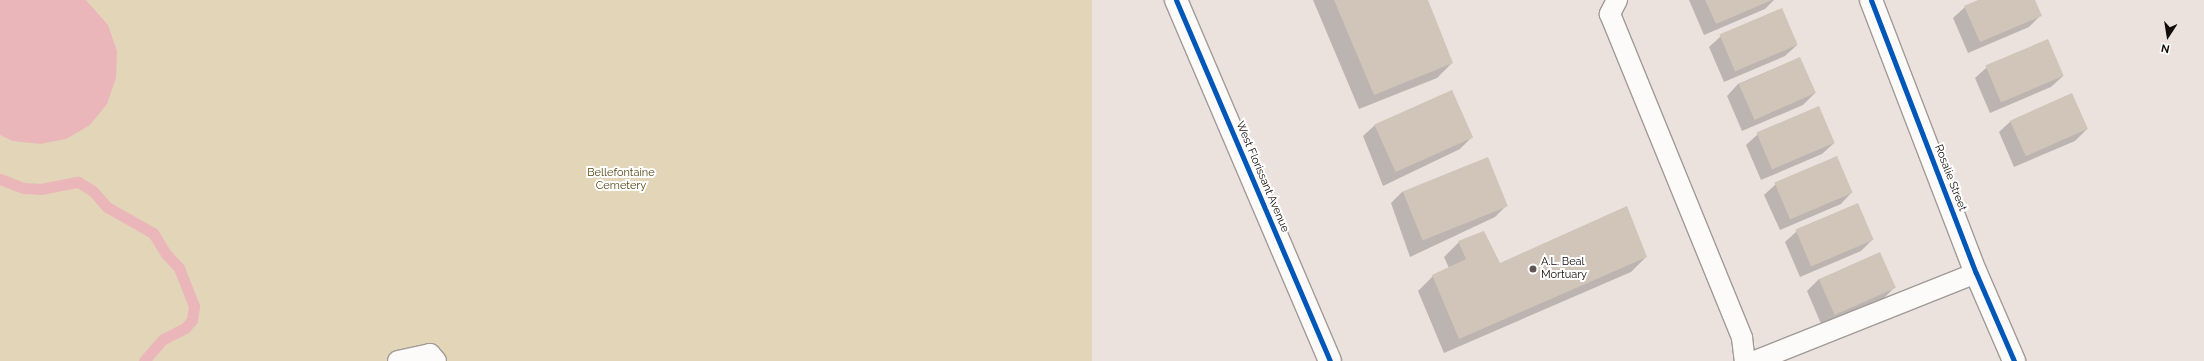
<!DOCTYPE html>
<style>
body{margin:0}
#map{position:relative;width:2204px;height:361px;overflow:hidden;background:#ebe2de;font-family:Raleway,sans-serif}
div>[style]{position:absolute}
.green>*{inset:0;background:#e2d5b8;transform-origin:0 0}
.water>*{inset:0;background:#ebb6ba}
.shadow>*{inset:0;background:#0003}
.stream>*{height:11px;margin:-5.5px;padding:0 5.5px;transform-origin:5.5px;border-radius:5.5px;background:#ebb6ba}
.building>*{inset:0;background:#d1c4b9;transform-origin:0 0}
.roads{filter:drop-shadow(1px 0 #a19a96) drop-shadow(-1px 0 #a19a96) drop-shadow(0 1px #a19a96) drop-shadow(0 -1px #a19a96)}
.service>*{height:20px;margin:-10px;padding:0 10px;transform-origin:10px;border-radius:10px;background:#fcfbfa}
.minor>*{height:22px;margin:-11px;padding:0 11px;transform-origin:11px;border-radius:11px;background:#fcfbfa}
.secondary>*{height:22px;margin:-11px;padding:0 11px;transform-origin:11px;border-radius:11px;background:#fcfbfa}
.cycleway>*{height:5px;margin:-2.5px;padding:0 2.5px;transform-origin:2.5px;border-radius:2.5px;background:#0057b8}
.dots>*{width:11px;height:11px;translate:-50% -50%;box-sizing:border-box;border:2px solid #fff;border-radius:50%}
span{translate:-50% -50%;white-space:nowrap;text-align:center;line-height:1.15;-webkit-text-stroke:4px #fff;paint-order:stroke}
.park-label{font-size:11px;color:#564715}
.street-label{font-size:11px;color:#110b09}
.poi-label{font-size:11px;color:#110b09}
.left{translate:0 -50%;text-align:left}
.north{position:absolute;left:2148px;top:16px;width:40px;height:40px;-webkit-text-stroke:3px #fff;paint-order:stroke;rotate:192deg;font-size:11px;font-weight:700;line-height:16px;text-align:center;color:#110b09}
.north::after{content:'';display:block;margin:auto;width:14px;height:18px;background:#110b09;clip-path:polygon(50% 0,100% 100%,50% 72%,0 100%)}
</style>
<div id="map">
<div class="green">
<div style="left:0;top:0;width:1092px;height:361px"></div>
</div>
<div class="water">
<div style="clip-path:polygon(0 0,86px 0,108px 25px,117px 51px,116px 78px,107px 104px,90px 125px,66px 139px,40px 144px,13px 141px,0 135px)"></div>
</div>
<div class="shadow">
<div style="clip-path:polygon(1313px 0,1427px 0,1452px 63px,1437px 78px,1359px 109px)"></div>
<div style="clip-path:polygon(1689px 0,1774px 0,1765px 9px,1704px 35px)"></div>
<div style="clip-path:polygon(1980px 0,2034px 0,2041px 15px,2029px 27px,1968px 53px,1953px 18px,1965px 7px)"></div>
<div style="clip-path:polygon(1721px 36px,1797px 45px,1785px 56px,1724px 82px,1709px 47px)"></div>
<div style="clip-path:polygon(1799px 58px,1815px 93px,1803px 105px,1742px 131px,1727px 96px,1738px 84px)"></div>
<div style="clip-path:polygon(1987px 67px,2063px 76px,2051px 87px,1990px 113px,1975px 78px)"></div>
<div style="clip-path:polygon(2011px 121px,2087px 129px,2075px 141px,2014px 167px,1999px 132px)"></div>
<div style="clip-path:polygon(1375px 125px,1472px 137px,1460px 149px,1383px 186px,1363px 136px)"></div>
<div style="clip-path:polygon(1758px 134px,1834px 143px,1822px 154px,1761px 180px,1746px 145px)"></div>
<div style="clip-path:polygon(1776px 184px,1852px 192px,1841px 204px,1780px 230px,1764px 195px)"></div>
<div style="clip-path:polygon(1402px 192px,1507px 205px,1495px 217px,1410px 257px,1391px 203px)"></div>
<div style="clip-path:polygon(1797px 231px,1872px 240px,1861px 251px,1800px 277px,1785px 242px)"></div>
<div style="clip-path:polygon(1459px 242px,1499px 264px,1646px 257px,1631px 272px,1444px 353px,1418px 291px,1433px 276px,1449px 268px,1444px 257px)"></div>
<div style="clip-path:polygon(1819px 279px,1894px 288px,1883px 299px,1822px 326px,1807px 291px)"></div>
</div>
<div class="stream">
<div style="left:0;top:179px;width:26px;rotate:21deg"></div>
<div style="left:24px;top:188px;width:17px;rotate:3deg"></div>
<div style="left:41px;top:189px;width:38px;rotate:-11deg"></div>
<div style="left:78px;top:182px;width:17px;rotate:31deg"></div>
<div style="left:93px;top:191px;width:21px;rotate:49deg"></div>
<div style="left:107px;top:207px;width:53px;rotate:29.5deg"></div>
<div style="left:153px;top:233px;width:26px;rotate:58deg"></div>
<div style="left:167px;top:255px;width:18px;rotate:47deg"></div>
<div style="left:179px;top:268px;width:41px;rotate:68.5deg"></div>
<div style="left:194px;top:306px;width:14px;rotate:98deg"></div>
<div style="left:192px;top:320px;width:11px;rotate:131deg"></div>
<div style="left:185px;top:328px;width:25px;rotate:153deg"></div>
<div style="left:163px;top:339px;width:29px;rotate:131deg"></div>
</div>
<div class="building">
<div style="clip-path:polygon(1334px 0,1428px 0,1453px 63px,1374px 95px)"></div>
<div style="clip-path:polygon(1705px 0,1772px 0,1716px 24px)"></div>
<div style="clip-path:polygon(1978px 0,2035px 0,2042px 16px,1980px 42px,1964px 6px)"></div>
<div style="left:1782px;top:8px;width:40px;height:68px;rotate:67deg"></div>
<div style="left:2048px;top:39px;width:40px;height:68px;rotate:67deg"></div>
<div style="left:1800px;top:57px;width:39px;height:67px;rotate:66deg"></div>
<div style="left:1452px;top:90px;width:52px;height:85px;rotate:66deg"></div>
<div style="left:2072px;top:93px;width:39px;height:68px;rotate:66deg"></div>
<div style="left:1819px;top:106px;width:40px;height:68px;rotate:67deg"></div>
<div style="left:1837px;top:156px;width:40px;height:68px;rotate:67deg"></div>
<div style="left:1488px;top:157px;width:53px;height:92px;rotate:68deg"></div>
<div style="left:1858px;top:203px;width:40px;height:68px;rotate:67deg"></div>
<div style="clip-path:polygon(1627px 206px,1647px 257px,1459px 339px,1432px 275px,1466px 259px,1458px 241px,1484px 231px,1500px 263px)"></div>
<div style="left:1880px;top:252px;width:39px;height:67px;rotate:66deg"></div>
</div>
<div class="roads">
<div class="service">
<div style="left:1617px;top:0;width:16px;rotate:117deg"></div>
<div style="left:1610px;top:14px;width:350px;rotate:67.8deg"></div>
<div style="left:1742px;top:338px;width:23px;rotate:83deg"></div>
<div style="left:398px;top:361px;width:33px;rotate:-12deg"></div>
<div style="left:430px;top:354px;width:9px;rotate:49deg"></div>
<div style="left:1755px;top:361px;width:238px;rotate:-21.7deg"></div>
</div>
<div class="minor">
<div style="left:1871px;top:0;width:292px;rotate:69deg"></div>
<div style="left:1976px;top:273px;width:96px;rotate:66.6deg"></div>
</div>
<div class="secondary">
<div style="left:1176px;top:0;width:392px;rotate:66.9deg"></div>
</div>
</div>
<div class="cycleway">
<div style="left:1176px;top:0;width:392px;rotate:66.9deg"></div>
<div style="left:1871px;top:0;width:292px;rotate:69deg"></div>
<div style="left:1976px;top:273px;width:96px;rotate:66.6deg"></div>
</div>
<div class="dots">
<div style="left:1533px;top:269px;background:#5d5654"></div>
</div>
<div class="park-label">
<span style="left:621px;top:180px">Bellefontaine<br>Cemetery</span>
</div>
<div class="street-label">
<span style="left:1262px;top:177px;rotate:67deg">West Florissant Avenue</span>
<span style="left:1950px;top:178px;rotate:69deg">Rosalie Street</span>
</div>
<div class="poi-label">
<span class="left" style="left:1541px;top:269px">A.L. Beal<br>Mortuary</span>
</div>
<div class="north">N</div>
</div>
